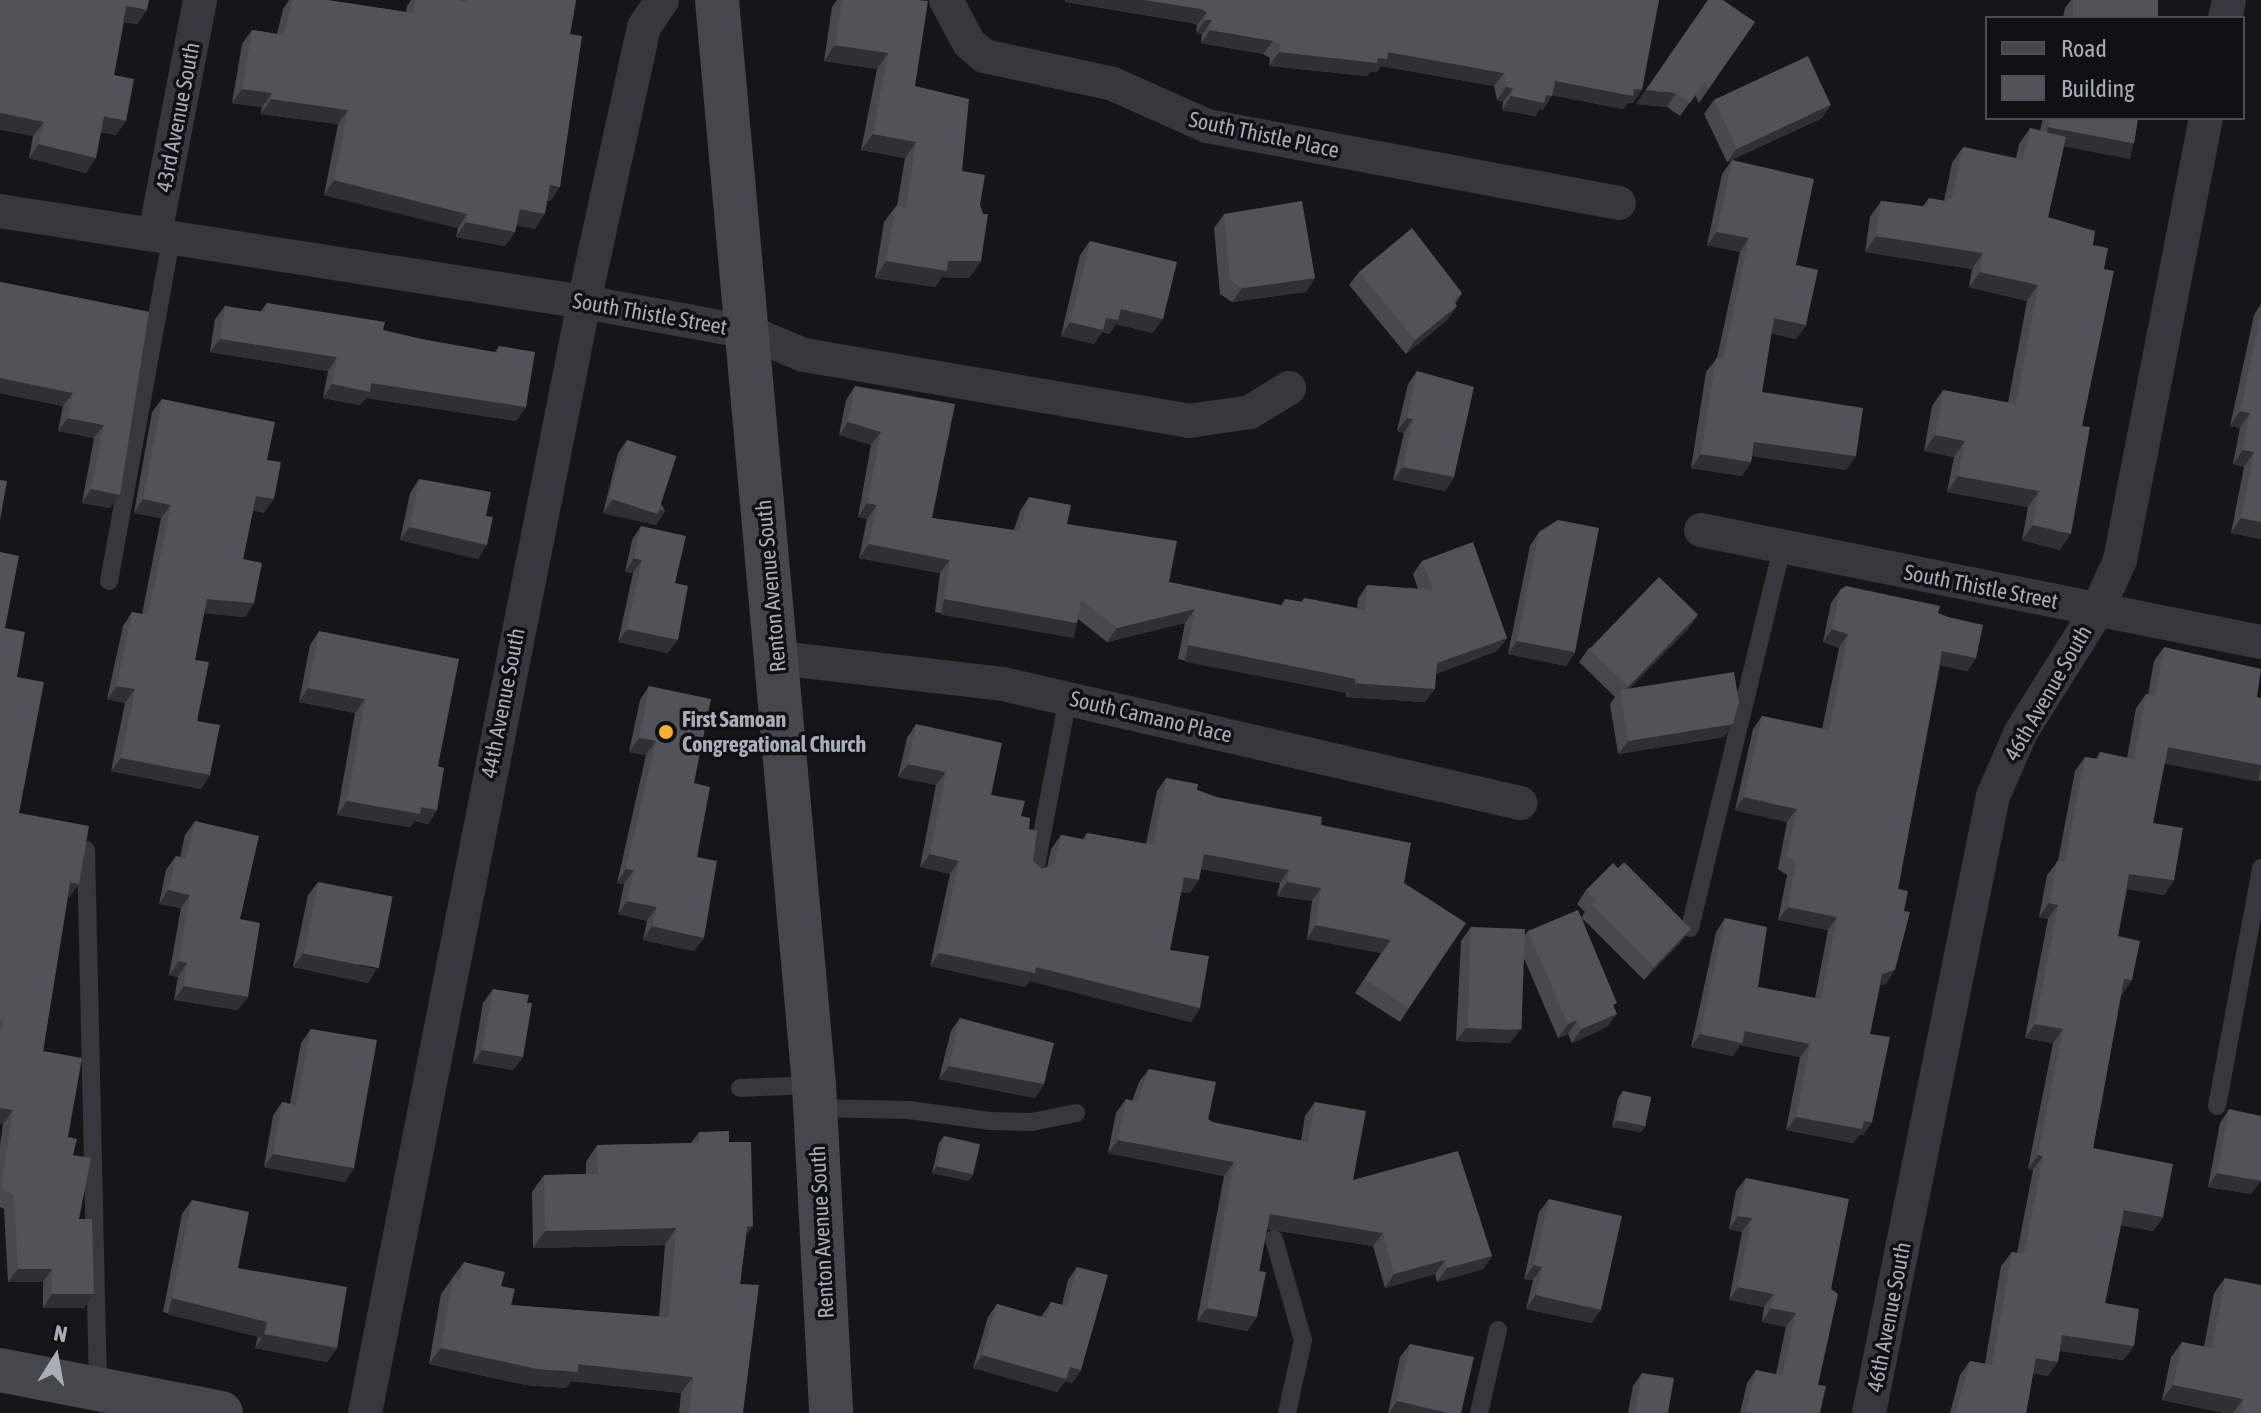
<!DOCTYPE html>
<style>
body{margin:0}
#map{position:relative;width:2261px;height:1413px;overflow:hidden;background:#161618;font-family:"Asap Condensed",sans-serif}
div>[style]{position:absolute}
.lane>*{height:18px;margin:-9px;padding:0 9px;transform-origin:9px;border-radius:9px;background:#37383d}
.street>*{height:34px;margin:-17px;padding:0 17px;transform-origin:17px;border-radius:17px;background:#37383d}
.secondary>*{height:44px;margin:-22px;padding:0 22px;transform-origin:22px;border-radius:22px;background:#45474d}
.wall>*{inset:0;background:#47494d}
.shaded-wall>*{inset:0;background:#2f3033;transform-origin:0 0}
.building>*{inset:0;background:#525359;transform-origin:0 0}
.dots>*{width:22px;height:22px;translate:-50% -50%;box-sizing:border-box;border:4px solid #111113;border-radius:50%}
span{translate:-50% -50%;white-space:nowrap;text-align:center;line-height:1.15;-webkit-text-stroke:7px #111113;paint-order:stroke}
.street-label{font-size:22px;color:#a8adb8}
.poi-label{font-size:22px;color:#a8adb8;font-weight:700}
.left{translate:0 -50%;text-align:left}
.legend{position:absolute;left:1985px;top:16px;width:260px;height:104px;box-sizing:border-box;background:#111113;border:2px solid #4d4f55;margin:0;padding:10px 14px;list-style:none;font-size:24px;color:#a8adb8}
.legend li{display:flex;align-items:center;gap:16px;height:40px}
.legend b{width:40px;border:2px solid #4d4f55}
.north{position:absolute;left:16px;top:1317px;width:80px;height:80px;-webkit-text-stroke:6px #111113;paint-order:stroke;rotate:11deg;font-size:22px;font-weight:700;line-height:32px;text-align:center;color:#a8adb8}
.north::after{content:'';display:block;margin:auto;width:28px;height:36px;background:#a8adb8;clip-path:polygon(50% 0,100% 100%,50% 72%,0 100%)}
</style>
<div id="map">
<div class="lane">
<div style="left:109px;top:581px;width:351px;rotate:-79.7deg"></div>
<div style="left:86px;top:850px;width:539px;rotate:88.72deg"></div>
<div style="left:1035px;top:871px;width:176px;rotate:-79.2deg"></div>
<div style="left:1690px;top:928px;width:392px;rotate:-76.4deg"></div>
<div style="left:740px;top:1088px;width:73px;rotate:-2.4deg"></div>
<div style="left:2217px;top:1106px;width:242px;rotate:-79.5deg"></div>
<div style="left:815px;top:1108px;width:94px;rotate:1.2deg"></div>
<div style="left:909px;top:1110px;width:82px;rotate:7.7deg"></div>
<div style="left:990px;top:1121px;width:42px;rotate:1.4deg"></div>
<div style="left:1032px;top:1122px;width:45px;rotate:-11.6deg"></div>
<div style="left:1274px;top:1239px;width:105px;rotate:74deg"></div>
<div style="left:1303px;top:1340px;width:75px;rotate:102.4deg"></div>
<div style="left:1479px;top:1413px;width:85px;rotate:-77.1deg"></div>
</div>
<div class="street">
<div style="left:946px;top:0;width:49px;rotate:61.9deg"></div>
<div style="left:969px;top:43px;width:20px;rotate:41deg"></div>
<div style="left:984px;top:56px;width:132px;rotate:12.2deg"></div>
<div style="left:1113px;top:84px;width:103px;rotate:24.1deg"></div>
<div style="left:1207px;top:126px;width:419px;rotate:10.6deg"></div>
<div style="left:2225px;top:18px;width:18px;rotate:-77deg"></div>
<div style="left:0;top:211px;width:591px;rotate:8.86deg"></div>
<div style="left:584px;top:302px;width:167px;rotate:10.4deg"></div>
<div style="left:748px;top:332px;width:61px;rotate:22.3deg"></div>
<div style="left:804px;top:355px;width:391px;rotate:9.7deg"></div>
<div style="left:1189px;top:421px;width:62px;rotate:-8.4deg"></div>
<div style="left:1250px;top:412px;width:46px;rotate:-31.6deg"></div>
<div style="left:155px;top:234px;width:238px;rotate:-79.1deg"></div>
<div style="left:1701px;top:530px;width:571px;rotate:11.31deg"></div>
<div style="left:778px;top:658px;width:226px;rotate:6.6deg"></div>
<div style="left:1003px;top:684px;width:531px;rotate:12.96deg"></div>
<div style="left:365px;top:1413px;width:1132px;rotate:-78.85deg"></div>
<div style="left:584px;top:302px;width:281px;rotate:-77.7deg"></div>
<div style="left:644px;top:27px;width:32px;rotate:-56deg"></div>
<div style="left:1869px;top:1413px;width:629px;rotate:-78.64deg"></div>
<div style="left:1993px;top:796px;width:70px;rotate:-66.4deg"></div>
<div style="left:2021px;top:732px;width:143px;rotate:-57.9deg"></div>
<div style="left:2097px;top:611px;width:56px;rotate:-65.7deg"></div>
<div style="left:2120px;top:560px;width:450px;rotate:-79deg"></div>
</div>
<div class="secondary">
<div style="left:717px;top:0;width:1089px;rotate:84.89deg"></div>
<div style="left:814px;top:1085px;width:328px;rotate:87deg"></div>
<div style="left:0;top:1370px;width:225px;rotate:11deg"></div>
</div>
<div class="wall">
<div style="clip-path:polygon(0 0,147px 10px,137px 24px,124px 22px,114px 75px,116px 135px,101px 132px,86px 173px,29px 158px,33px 136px)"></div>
<div style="clip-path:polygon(289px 0,327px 0,406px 12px,407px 6px,411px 0,576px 0,570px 34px,560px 187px,550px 201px,547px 201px,535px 229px,517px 225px,515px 232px,505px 246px,456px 237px,458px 228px,324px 195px,338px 124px,261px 114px,262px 107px,232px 103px,242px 44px,252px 30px,277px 34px,283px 9px)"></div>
<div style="clip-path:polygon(837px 0,918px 0,915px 86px,980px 205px,981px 261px,969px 278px,942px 277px,935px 287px,875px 278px,884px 222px,896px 206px,897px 206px,905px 158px,861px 150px,877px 69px,824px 61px,832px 7px)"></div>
<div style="clip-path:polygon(1065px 0,1659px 0,1633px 103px,1628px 103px,1623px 109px,1552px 95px,1543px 110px,1540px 109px,1535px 116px,1502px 110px,1503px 102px,1497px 100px,1494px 86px,1381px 66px,1377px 72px,1370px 72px,1367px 76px,1269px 66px,1270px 58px,1263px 54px,1201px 43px,1202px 34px,1196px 33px,1197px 25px,1192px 23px,1066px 2px)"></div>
<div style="clip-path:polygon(1708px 0,1755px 22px,1699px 103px,1695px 95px,1680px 116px,1667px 107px,1636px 104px)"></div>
<div style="clip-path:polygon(2071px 0,2158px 0,2155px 18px,2063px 18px,2065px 8px)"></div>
<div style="clip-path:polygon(1714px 100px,1822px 118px,1727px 162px,1704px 114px)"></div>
<div style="clip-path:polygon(2043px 118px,2138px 118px,2134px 143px,2125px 156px,2064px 145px,2048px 217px,2093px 245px,2104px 269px,2082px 426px,2060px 550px,2022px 540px,2028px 507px,1947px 492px,1954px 457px,1924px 451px,1932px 406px,1943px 390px,2008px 403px,2027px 301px,1969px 287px,1972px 269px,1865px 252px,1870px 217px,1881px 201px,1923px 206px,1929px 198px,1944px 201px,1952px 163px,1963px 147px,2016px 158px,2019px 144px,2030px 128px,2040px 131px)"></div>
<div style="clip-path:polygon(1732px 160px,1796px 265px,1806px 325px,1796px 339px,1771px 333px,1762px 392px,1856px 456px,1846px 470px,1752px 456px,1751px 462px,1742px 476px,1691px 468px,1706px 372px,1717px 358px,1740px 252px,1707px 245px,1722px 174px)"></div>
<div style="clip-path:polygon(1224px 214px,1315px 278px,1306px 292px,1232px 302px,1220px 294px,1214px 228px)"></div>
<div style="clip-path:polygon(1090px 241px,1153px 333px,1116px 324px,1109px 334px,1102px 332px,1094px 344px,1061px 336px,1080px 255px)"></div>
<div style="clip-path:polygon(1359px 272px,1462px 293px,1455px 304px,1457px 306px,1447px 320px,1406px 354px,1349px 285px)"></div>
<div style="clip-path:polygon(0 282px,149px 312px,110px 508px,82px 503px,94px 438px,58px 431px,63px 406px,0 393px)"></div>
<div style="clip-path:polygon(267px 303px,421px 339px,495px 352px,499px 346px,526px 407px,516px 421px,366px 398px,360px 405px,323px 398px,328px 371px,210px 352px,215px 319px,225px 306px,260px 312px)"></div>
<div style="clip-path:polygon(2261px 304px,2261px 539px,2231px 533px,2244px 467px,2233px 464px,2240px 428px,2230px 426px,2254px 315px)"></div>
<div style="clip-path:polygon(1417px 371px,1454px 477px,1445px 491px,1393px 480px,1404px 433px,1397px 431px,1408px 384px)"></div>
<div style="clip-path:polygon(855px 386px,932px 518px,1014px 530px,1020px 511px,1029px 497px,1067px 524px,1169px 582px,1281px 605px,1285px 599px,1301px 602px,1304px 598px,1357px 608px,1358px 599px,1367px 585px,1418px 589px,1413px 574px,1422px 561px,1507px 638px,1497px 651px,1436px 674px,1425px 702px,1346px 697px,1346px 692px,1178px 659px,1185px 623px,1107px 642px,1078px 619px,1068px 636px,935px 612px,940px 573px,859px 558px,867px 519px,858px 517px,871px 445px,839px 435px,846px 400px)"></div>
<div style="clip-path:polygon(162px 399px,267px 460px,264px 513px,253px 510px,243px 559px,254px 603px,245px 617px,204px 613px,195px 660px,201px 789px,111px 771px,125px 703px,107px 699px,123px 626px,132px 612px,142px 614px,161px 518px,134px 513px,152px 412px)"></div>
<div style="clip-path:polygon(627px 440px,665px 511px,656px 525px,603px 513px,618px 453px)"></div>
<div style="clip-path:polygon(419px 479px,486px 516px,478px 559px,400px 540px,410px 493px)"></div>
<div style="clip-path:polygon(641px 526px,675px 583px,668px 653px,618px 642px,633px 573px,625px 572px,632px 540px)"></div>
<div style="clip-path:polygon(1539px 532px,1575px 652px,1566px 666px,1508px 654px,1530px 546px)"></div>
<div style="clip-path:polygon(0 552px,5px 628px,17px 677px,19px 813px,79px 884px,69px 897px,68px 897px,43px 1051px,73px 1155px,79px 1219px,84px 1308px,43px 1308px,43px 1282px,8px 1282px,4px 1209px,0 1207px,0 1145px,3px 1124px,0 1124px)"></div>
<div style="clip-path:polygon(1840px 590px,1938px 613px,1976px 658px,1967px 671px,1940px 665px,1898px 889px,1886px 984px,1880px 985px,1870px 1034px,1872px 1122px,1863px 1135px,1859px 1135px,1853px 1143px,1786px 1130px,1800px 1057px,1740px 1045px,1733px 1056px,1691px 1047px,1716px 932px,1725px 918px,1758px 987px,1815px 998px,1828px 930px,1778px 920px,1787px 875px,1778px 869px,1787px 822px,1735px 810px,1753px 729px,1762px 716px,1822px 729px,1839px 648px,1823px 642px,1831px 603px)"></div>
<div style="clip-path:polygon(1698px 615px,1688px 629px,1629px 689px,1733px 724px,1724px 737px,1618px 754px,1610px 704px,1615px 697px,1579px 662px,1589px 648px)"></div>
<div style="clip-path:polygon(319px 631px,438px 766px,437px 810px,428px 824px,415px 821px,410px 827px,337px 815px,355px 713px,299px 702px,310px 645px)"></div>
<div style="clip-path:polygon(2164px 647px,2257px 697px,2261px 698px,2261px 781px,2164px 762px,2153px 823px,2174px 880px,2164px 895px,2127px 889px,2118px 936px,2132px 980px,2121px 995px,2093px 1148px,2163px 1217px,2153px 1231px,2121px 1225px,2105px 1303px,2134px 1346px,2123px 1360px,2060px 1351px,2048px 1376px,2033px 1373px,2026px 1413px,1950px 1413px,1960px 1375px,1970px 1361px,1985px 1364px,2001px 1266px,2012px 1252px,2017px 1253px,2033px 1170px,2028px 1169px,2053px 1043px,2025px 1038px,2048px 919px,2039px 917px,2047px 875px,2058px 861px,2075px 771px,2085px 757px,2096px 759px,2100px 752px,2127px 758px,2136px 708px,2146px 694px,2148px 695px,2154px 661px)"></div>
<div style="clip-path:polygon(649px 686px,694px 783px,697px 857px,694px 951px,643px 940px,647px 921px,618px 914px,624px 884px,617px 883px,646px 755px,629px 752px,640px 700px)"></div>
<div style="clip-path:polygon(916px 724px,991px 795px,1021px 816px,1029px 829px,1033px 861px,1042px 869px,1047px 867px,1051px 849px,1061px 835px,1083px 839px,1087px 833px,1146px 844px,1157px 791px,1166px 778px,1216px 797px,1321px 825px,1404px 883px,1409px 1008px,1400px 1022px,1355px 993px,1381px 953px,1307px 939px,1312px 901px,1277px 896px,1280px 883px,1201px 869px,1190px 893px,1181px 892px,1170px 950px,1200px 1008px,1191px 1022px,1030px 981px,1025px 987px,930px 966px,950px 874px,920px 867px,936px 785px,898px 777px,907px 738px)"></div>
<div style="clip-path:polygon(195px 821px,240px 919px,238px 1010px,174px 1000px,178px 977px,169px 975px,181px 908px,159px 904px,166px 870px,176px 856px,180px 857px,185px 835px)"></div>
<div style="clip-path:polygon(318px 882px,368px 983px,293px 967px,308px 895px)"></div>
<div style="clip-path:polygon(1586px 890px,1681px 942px,1644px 980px,1582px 918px,1614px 1007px,1607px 1027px,1572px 1043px,1568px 1034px,1558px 1038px,1523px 956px,1510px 1043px,1456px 1041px,1461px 941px,1471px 927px,1524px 936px,1528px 931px,1581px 918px,1585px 912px,1577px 904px)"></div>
<div style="clip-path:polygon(493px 989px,527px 1003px,523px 1057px,513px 1070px,473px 1063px,483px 1003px)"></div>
<div style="clip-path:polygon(960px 1018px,1044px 1084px,1035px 1098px,939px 1079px,951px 1031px)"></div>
<div style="clip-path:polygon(311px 1029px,354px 1168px,345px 1182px,264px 1167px,273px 1116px,282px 1102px,290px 1104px,301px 1043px)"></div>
<div style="clip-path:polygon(1149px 1069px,1212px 1122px,1301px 1141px,1305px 1116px,1315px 1102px,1353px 1180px,1492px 1256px,1483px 1269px,1437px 1282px,1435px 1274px,1385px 1288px,1373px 1246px,1267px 1229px,1259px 1271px,1257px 1317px,1247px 1331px,1197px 1321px,1224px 1176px,1108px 1153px,1116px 1113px,1126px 1099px,1132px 1101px,1139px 1082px)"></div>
<div style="clip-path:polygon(1623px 1091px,1646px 1125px,1641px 1132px,1612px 1127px,1618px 1098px)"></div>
<div style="clip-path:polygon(2229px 1109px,2251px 1194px,2208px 1187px,2220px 1123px)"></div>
<div style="clip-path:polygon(699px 1132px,729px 1142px,746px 1237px,740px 1284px,743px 1413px,679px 1413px,681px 1393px,571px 1381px,566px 1388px,526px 1385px,429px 1364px,441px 1294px,464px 1262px,501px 1286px,511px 1305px,659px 1317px,665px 1245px,533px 1248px,532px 1192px,544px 1175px,586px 1174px,586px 1162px,597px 1145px,691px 1143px)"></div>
<div style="clip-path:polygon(944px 1136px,969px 1181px,932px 1173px,939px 1143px)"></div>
<div style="clip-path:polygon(1746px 1178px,1831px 1289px,1818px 1385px,1820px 1413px,1740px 1413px,1747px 1383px,1756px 1370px,1776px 1374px,1786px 1327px,1762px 1322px,1764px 1307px,1729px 1300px,1742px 1232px,1729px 1229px,1736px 1191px)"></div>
<div style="clip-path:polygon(1549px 1199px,1592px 1323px,1526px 1309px,1533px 1280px,1524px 1279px,1539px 1212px)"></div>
<div style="clip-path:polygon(192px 1200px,238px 1268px,337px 1348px,327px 1362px,255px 1348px,258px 1336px,163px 1312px,182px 1214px)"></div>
<div style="clip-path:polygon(1077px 1267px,1081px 1370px,1072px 1383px,1065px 1381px,1057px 1392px,973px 1368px,988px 1317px,997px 1304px,1041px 1317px,1051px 1302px,1062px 1305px,1068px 1280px)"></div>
<div style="clip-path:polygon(2225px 1278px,2261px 1413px,2225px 1413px,2162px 1400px,2171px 1357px,2182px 1342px,2204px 1347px,2214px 1293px)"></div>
<div style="clip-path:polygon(1410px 1344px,1461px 1413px,1388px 1413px,1400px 1357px)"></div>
<div style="clip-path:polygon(1642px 1373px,1668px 1413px,1628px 1413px,1633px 1386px)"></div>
</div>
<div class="shaded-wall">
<div style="clip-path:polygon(1067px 0,1145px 0,1201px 9px,1207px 12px,1197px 25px,1192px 23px,1066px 2px)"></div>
<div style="clip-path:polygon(126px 6px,147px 10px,137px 24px,116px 20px)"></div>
<div style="clip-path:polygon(1206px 20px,1212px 20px,1202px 34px,1196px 33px)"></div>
<div style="clip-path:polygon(1210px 30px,1273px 41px,1263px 54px,1201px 43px)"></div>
<div style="clip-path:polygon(835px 45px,888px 53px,877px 69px,824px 61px)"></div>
<div style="clip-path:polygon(1279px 52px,1378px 58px,1388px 52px,1504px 73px,1494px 86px,1381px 66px,1377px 72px,1370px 72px,1367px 76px,1269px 66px)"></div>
<div style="clip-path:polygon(1555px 81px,1634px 89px,1642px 90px,1633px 103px,1628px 103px,1623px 109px,1546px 94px)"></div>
<div style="clip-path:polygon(1506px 87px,1513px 88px,1503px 102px,1497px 100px)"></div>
<div style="clip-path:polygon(242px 89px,272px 93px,262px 107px,232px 103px)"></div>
<div style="clip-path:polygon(1646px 90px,1676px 93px,1667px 107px,1636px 104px)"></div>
<div style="clip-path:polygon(1546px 95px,1552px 96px,1543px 110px,1540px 109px,1535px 116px,1502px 110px,1511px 96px)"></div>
<div style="clip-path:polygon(271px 99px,348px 110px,338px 124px,261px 114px)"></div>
<div style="clip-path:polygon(1831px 105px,1822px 118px,1727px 162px,1737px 148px)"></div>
<div style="clip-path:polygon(0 113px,44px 122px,33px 136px,0 130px)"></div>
<div style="clip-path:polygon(104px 116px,126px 121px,116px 135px,94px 131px)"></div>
<div style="left:2048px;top:127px;width:87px;height:16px;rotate:11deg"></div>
<div style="clip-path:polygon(873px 134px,916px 142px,905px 158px,861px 150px)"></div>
<div style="clip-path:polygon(39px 144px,96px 158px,86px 173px,29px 158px)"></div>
<div style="clip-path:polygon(334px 180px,467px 214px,458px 228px,324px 195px)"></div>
<div style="clip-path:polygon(550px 185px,560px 187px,550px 201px,541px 200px)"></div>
<div style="clip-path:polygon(520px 209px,545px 214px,535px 229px,510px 224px)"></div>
<div style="clip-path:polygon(466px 222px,515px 232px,505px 246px,456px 237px)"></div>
<div style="clip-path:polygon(1717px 232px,1749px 238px,1740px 252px,1707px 245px)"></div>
<div style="clip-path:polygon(1876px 236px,1983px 253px,1972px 269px,1865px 252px)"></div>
<div style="clip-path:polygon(886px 261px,981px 261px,969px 278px,942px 277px,935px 287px,875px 278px)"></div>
<div style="clip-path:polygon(1980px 272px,2038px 285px,2027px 301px,1969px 287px)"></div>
<div style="clip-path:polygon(1315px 278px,1306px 292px,1232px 302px,1242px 288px)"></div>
<div style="clip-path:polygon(1457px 306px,1447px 320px,1406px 354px,1415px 340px)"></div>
<div style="clip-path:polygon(1121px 309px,1163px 319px,1153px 333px,1116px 324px,1109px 334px,1102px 332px,1094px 344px,1061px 336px,1070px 322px,1106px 318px)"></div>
<div style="clip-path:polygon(1774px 318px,1806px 325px,1796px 339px,1764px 332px)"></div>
<div style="clip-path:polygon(220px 339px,337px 357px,328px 371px,210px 352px)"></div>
<div style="clip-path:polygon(0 378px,73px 393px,63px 406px,0 393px)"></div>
<div style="clip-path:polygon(371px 383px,526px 407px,516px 421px,366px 398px,360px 405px,323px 398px,332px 384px)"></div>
<div style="clip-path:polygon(2240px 411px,2250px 413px,2240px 428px,2230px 426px)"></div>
<div style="clip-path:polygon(68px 418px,104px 425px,94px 438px,58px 431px)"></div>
<div style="clip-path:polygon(1407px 418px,1413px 419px,1404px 433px,1397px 431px)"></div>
<div style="clip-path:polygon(848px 422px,881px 432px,871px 445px,839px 435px)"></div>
<div style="clip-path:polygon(1935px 435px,1965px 441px,1954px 457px,1924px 451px)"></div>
<div style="clip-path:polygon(1754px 442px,1856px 456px,1846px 470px,1745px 455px)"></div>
<div style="clip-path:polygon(2243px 450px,2254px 452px,2244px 467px,2233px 464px)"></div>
<div style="clip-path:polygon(1701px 454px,1751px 462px,1742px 476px,1691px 468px)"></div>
<div style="clip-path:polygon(1403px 467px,1454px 477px,1445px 491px,1393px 480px)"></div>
<div style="clip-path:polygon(1958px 476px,2039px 491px,2028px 507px,1947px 492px)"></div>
<div style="clip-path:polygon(91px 489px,120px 495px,110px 508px,82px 503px)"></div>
<div style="clip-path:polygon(256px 496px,274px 499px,264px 513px,246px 509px)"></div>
<div style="clip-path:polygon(143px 499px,171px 505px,161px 518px,134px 513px)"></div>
<div style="clip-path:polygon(613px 499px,665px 511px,656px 525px,603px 513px)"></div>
<div style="clip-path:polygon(867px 503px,877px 505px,867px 519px,858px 517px)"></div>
<div style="clip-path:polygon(2241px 518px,2261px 522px,2261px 539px,2231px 533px)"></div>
<div style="clip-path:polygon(2033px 525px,2071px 534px,2060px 550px,2022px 540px)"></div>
<div style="clip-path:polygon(410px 527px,487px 545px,478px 559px,400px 540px)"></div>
<div style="clip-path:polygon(869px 544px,950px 560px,940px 573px,859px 558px)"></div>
<div style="clip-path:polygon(634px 558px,642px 560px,633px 573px,625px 572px)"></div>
<div style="clip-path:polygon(207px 599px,254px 603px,245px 617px,198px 613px)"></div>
<div style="left:944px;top:599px;width:135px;height:16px;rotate:10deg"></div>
<div style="clip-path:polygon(1195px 609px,1185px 623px,1107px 642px,1117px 628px)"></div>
<div style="clip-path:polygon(1698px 615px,1688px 629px,1621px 697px,1628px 686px)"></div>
<div style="clip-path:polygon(627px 629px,678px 640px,668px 653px,618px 642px)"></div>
<div style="clip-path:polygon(1832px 629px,1848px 634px,1839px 648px,1823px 642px)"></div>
<div style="clip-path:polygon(1507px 638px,1497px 651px,1427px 677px,1437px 663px)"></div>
<div style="clip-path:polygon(1517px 641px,1575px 652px,1566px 666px,1508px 654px)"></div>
<div style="left:1188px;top:645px;width:171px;height:17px;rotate:11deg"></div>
<div style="clip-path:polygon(1942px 651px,1976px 658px,1967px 671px,1933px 664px)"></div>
<div style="clip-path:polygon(1355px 683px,1435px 689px,1425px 702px,1346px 697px)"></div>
<div style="clip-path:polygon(117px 686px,135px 689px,125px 703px,107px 699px)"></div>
<div style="clip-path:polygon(308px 688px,365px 699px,355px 713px,299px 702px)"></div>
<div style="clip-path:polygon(1733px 724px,1724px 737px,1618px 754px,1628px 741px)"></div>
<div style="clip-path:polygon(639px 738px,656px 741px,646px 755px,629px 752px)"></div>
<div style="left:2168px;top:747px;width:95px;height:17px;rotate:11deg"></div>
<div style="clip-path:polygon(121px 758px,210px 775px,201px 789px,111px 771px)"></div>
<div style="clip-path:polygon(908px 764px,946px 772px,936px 785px,898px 777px)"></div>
<div style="clip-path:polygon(1744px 797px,1797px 809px,1787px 822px,1735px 810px)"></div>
<div style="clip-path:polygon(347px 801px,421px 807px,437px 810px,428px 824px,415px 821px,410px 827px,337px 815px)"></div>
<div style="clip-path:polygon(930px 854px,959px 861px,950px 874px,920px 867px)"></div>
<div style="clip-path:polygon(1204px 854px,1289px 870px,1280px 883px,1195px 868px)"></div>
<div style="clip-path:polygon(626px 869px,634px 870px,624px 884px,617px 883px)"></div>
<div style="clip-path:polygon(2129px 874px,2174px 880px,2164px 895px,2119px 888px)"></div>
<div style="clip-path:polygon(1184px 877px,1199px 880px,1190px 893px,1175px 890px)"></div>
<div style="clip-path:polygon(70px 882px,79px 884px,69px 897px,60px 896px)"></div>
<div style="clip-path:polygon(1287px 882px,1321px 888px,1312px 901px,1277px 896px)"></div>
<div style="clip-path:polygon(168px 890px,190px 895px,181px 908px,159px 904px)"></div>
<div style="clip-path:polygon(627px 901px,657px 907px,647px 921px,618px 914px)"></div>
<div style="clip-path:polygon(2049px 903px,2058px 905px,2048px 919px,2039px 917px)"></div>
<div style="clip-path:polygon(1788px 907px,1837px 917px,1828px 930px,1778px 920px)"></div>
<div style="clip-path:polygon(1316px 925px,1391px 940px,1381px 953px,1307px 939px)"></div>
<div style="clip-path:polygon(652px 926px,704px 938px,694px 951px,643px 940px)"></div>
<div style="clip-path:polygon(1691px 929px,1681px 942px,1644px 980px,1654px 967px)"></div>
<div style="clip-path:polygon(303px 953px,377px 969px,368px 983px,293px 967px)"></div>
<div style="clip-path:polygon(939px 953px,1036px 967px,1200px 1008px,1191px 1022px,1030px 981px,1025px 987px,930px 966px)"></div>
<div style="clip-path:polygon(179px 961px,187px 963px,178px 977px,169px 975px)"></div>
<div style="clip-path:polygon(1895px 970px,1886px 984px,1873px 987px,1882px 974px)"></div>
<div style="clip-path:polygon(2124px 979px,2132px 980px,2122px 995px,2114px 993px)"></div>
<div style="clip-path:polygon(184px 986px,248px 997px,238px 1010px,174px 1000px)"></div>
<div style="clip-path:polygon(1617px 1014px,1607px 1027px,1572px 1043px,1581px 1029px)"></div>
<div style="clip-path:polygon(1577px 1020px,1568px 1034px,1558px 1038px,1568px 1024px)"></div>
<div style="clip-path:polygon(2035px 1024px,2063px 1029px,2053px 1043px,2025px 1038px)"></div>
<div style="clip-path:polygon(1466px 1028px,1520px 1030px,1510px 1043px,1456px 1041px)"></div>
<div style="clip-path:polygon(1745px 1031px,1810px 1044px,1800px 1057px,1740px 1045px,1733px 1056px,1691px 1047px,1700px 1034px)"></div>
<div style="clip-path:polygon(482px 1050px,523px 1057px,513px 1070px,473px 1063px)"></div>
<div style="clip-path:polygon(949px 1066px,1044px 1084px,1035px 1098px,939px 1079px)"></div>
<div style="clip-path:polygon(0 1108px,13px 1110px,3px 1124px,0 1124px)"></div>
<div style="clip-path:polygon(1796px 1117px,1864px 1121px,1872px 1122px,1863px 1135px,1859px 1135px,1853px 1143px,1786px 1130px)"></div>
<div style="clip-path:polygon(1617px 1120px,1646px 1125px,1641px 1132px,1612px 1127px)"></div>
<div style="clip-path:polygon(1118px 1140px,1234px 1162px,1224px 1176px,1108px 1153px)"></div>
<div style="clip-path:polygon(273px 1154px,354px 1168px,345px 1182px,264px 1167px)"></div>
<div style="clip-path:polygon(2038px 1155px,2043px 1156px,2033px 1170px,2028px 1169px)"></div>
<div style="clip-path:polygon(937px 1166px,974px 1174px,969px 1181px,932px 1173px)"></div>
<div style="clip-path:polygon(2217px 1173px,2261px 1181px,2251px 1194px,2208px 1187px)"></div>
<div style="clip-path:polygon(2124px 1210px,2163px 1217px,2153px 1231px,2114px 1224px)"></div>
<div style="clip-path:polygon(1270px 1214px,1383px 1233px,1373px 1246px,1260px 1228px)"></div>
<div style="clip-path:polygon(1738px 1216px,1752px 1218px,1742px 1232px,1729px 1229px)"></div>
<div style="clip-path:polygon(753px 1226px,742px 1243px,747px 1227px)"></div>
<div style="clip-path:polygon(676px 1228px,665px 1245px,533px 1248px,545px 1231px)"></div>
<div style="clip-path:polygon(1492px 1256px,1483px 1269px,1437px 1282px,1447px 1268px)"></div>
<div style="clip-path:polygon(1445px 1260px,1435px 1274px,1385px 1288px,1394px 1274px)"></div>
<div style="clip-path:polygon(1534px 1265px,1542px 1267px,1533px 1280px,1524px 1279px)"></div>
<div style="clip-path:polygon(18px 1269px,52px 1269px,43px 1282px,8px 1282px)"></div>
<div style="clip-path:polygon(1738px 1287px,1774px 1294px,1764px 1307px,1729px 1300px)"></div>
<div style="clip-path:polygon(52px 1294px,94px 1294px,84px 1308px,43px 1308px)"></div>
<div style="clip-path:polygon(1536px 1295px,1601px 1310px,1592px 1323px,1526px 1309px)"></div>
<div style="left:172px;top:1298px;width:98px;height:17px;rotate:14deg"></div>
<div style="clip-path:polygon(1207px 1308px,1257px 1317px,1247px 1331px,1197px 1321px)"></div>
<div style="clip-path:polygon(1771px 1308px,1796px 1313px,1786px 1327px,1762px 1322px)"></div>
<div style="clip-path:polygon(265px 1334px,337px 1348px,327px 1362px,255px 1348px)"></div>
<div style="clip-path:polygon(2062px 1335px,2134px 1346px,2123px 1360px,2052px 1350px)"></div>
<div style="clip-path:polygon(441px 1348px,578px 1364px,693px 1377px,681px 1393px,571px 1381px,566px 1388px,526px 1385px,429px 1364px)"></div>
<div style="clip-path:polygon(982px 1355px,1070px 1367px,1081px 1370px,1072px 1383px,1065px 1381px,1057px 1392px,973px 1368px)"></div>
<div style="clip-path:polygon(2036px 1358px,2058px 1362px,2048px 1376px,2026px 1372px)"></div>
<div style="clip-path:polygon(2173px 1385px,2243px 1399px,2233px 1413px,2225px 1413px,2162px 1400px)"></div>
<div style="clip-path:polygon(1397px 1401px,1449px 1413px,1389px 1413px)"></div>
</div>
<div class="building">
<div style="clip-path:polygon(0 0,149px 0,147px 10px,126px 6px,114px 75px,134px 79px,126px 121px,104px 116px,96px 158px,39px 144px,44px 122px,0 113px)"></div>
<div style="clip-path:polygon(292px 0,327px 0,413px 13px,415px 0,458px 0,467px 2px,468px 0,576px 0,570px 34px,582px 36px,560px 187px,550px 185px,545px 214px,520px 209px,515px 232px,466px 222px,467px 214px,334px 180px,348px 110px,271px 99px,272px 93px,242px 89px,252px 30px,284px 35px)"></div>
<div style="clip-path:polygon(842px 0,918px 0,928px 1px,915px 86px,969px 99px,962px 171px,985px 175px,980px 205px,983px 214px,988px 214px,981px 261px,948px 261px,947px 271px,886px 261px,896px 206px,906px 208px,916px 142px,873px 134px,888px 53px,835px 45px)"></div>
<div style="clip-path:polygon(1145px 0,1659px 0,1642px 90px,1634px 89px,1633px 96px,1555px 81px,1552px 96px,1546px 95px,1544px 103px,1511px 96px,1513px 88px,1506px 87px,1504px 73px,1388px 52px,1387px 59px,1378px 58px,1377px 63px,1279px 52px,1280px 45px,1273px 41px,1210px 30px,1212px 20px,1206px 20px,1207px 12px,1201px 9px)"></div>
<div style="clip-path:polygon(1708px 0,1723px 0,1755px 22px,1708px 89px,1705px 81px,1690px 103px,1676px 93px,1646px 90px)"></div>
<div style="left:2073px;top:0;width:85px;height:18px"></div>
<div style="left:1808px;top:56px;width:54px;height:104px;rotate:65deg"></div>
<div style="clip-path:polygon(2050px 118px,2138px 118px,2134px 143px,2048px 127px)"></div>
<div style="clip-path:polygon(2030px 128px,2066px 137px,2048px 217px,2095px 231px,2093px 245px,2108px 248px,2104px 269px,2114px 271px,2082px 426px,2090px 427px,2071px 534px,2033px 525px,2039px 491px,1958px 476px,1965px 441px,1935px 435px,1943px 390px,2016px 404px,2038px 285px,1980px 272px,1983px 253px,1876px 236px,1881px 201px,1927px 207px,1929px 198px,1945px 201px,1952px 198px,1963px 147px,2023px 160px)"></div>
<div style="clip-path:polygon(1732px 160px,1814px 179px,1796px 265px,1818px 270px,1806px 325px,1774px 318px,1762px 392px,1863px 408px,1856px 456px,1754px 442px,1751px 462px,1701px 454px,1716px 358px,1723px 359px,1749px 238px,1717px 232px)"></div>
<div style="clip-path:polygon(1302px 201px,1315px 278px,1242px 288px,1230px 280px,1224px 214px)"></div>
<div style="clip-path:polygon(1412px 228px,1462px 293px,1453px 301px,1457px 306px,1415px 340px,1359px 272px)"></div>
<div style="clip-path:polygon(1090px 241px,1177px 262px,1163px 319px,1121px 309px,1118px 320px,1106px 318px,1103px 330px,1070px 322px)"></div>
<div style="clip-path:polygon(0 282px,149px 312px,120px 495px,91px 489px,104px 425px,68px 418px,73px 393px,0 378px)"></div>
<div style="clip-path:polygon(267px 303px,385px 322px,383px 330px,421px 339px,498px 353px,499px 346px,535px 352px,526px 407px,371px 383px,370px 392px,332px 384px,337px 357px,220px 339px,225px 306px,265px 312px)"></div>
<div style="clip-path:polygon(2261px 313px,2261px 522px,2241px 518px,2254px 452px,2243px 450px,2250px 413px,2240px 411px)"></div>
<div style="clip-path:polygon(1417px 371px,1474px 387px,1454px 477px,1403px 467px,1413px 419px,1407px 418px)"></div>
<div style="clip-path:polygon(855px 386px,955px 404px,932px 518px,1019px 531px,1029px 497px,1071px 505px,1067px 524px,1177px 541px,1169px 582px,1284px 606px,1285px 599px,1303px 602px,1304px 598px,1365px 610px,1367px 585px,1433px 590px,1422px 561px,1473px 542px,1507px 638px,1437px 663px,1435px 689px,1355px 683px,1356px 679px,1188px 645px,1195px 609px,1117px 628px,1081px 600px,1077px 623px,944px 599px,950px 560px,869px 544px,877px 505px,867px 503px,881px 432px,848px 422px)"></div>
<div style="clip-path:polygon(162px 399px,275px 422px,267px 460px,281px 462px,274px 499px,256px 496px,243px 559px,262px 563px,254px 603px,207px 599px,195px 660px,209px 662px,197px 721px,220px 725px,210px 775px,121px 758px,135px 689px,117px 686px,132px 612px,148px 615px,171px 505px,143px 499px)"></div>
<div style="left:627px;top:440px;width:52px;height:61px;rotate:18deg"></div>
<div style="clip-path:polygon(419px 479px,491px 492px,486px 516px,493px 517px,487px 545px,410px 527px)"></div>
<div style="clip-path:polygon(0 480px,7px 481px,0 520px)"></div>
<div style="clip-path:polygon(1558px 520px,1599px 528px,1575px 652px,1517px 641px,1539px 532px)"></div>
<div style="clip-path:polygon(641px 526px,686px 536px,675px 583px,688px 586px,678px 640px,627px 629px,642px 560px,634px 558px)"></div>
<div style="clip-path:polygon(0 552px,19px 556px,5px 628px,25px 632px,17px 677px,44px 682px,19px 813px,89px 826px,79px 884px,70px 882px,43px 1051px,82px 1058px,68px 1137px,77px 1139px,73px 1155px,91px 1158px,79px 1219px,92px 1219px,94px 1294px,52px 1294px,52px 1269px,18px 1269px,14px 1195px,1px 1188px,13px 1110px,0 1108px,0 1036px,3px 1020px,0 1019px)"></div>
<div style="left:1659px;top:577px;width:54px;height:100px;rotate:44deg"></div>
<div style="clip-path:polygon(1846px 586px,1940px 606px,1938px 613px,1948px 617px,1983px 625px,1976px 658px,1942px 651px,1898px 889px,1908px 891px,1904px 911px,1910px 912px,1895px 970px,1882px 974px,1870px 1034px,1890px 1037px,1872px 1122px,1864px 1121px,1862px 1129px,1796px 1117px,1810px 1044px,1745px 1031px,1742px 1043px,1700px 1034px,1725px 918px,1767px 927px,1758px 987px,1821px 999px,1837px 917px,1788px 907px,1796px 862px,1787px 856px,1797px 809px,1744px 797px,1762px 716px,1829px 730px,1848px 634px,1832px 629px,1840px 590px)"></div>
<div style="clip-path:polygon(319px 631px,459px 659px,438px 766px,444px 768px,437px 810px,421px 807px,420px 814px,347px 801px,365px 699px,308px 688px)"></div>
<div style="clip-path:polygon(2164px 647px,2261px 669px,2257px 697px,2261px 698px,2261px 765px,2168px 747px,2153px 823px,2183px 828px,2174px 880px,2129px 874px,2118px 936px,2140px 941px,2132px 980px,2124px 979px,2093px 1148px,2173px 1164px,2163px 1217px,2124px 1210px,2105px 1303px,2139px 1309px,2134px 1346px,2062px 1335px,2058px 1362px,2036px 1358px,2026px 1413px,1956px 1413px,1970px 1361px,1992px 1365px,2012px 1252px,2024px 1254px,2043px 1156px,2038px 1155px,2063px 1029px,2035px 1024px,2058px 905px,2049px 903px,2057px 861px,2065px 862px,2085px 757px,2099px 759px,2100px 752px,2134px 759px,2146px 694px,2155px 696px)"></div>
<div style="clip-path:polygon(1734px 672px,1739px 702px,1733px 724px,1628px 741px,1620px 690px)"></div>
<div style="clip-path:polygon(649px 686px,711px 699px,694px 783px,710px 787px,697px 857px,717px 861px,704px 938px,652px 926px,657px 907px,627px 901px,634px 870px,626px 869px,656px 741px,639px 738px)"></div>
<div style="clip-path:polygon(916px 724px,1002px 743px,991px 795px,1025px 801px,1021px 816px,1030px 818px,1029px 829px,1037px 831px,1033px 861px,1042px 869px,1054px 865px,1061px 835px,1086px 840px,1087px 833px,1153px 845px,1166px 778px,1198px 784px,1197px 790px,1216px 797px,1322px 817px,1321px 825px,1411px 843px,1404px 883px,1466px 923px,1409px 1008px,1365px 979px,1391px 940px,1316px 925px,1321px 888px,1287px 882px,1289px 870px,1204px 854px,1199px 880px,1184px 877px,1170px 950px,1209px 956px,1200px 1008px,1036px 967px,1035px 973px,939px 953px,959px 861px,930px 854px,946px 772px,908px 764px)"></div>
<div style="clip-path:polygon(195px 821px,259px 836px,240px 919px,260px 923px,248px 997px,184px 986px,187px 963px,179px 961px,190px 895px,168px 890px,176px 856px,186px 859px)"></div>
<div style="clip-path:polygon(1624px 862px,1691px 929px,1654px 967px,1591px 904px,1597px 901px,1586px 890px,1613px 863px,1618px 868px)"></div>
<div style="left:318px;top:882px;width:76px;height:73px;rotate:11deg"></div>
<div style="clip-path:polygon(1578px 910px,1617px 1003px,1613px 1005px,1617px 1014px,1581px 1029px,1577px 1020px,1568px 1024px,1528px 931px)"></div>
<div style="left:1471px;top:927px;width:54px;height:101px;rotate:2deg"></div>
<div style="clip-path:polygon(493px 989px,529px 995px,527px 1003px,532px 1003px,523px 1057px,482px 1050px)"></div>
<div style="clip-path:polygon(960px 1018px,1054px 1043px,1044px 1084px,949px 1066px)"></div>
<div style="clip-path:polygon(311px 1029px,377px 1040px,354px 1168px,273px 1154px,282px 1102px,296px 1105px)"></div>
<div style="clip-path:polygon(1149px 1069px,1216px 1082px,1208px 1120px,1212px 1122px,1308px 1142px,1315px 1102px,1366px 1111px,1353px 1180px,1458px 1151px,1492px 1256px,1447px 1268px,1445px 1260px,1394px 1274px,1383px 1233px,1270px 1214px,1259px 1271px,1266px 1272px,1257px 1317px,1207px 1308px,1234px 1162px,1118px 1140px,1126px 1099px,1137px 1102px)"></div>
<div style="left:1623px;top:1091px;width:29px;height:30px;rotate:12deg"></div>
<div style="clip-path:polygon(2229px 1109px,2261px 1116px,2261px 1181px,2217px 1173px)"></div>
<div style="clip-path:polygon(729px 1131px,729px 1142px,751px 1142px,753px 1226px,747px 1227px,740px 1284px,759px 1285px,743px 1413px,689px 1413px,693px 1377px,578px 1364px,578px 1372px,537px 1369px,441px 1348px,453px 1277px,460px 1279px,464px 1262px,505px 1272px,501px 1286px,515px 1289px,511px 1305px,669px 1317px,676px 1228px,545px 1231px,544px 1175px,598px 1174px,597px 1145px,699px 1143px,699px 1132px)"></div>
<div style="left:944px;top:1136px;width:37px;height:31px;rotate:13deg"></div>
<div style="clip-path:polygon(1746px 1178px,1849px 1199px,1831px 1289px,1838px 1294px,1818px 1385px,1826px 1386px,1820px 1413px,1754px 1413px,1746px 1411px,1756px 1370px,1782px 1376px,1796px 1313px,1771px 1308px,1774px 1294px,1738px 1287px,1752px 1218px,1738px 1216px)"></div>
<div style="clip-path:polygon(1549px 1199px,1622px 1216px,1601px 1310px,1536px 1295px,1542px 1267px,1534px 1265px)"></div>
<div style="clip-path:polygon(192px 1200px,249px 1212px,238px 1268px,347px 1287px,337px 1348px,265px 1334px,267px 1322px,172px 1298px)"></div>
<div style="clip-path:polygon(1077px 1267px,1108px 1275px,1081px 1370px,1070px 1367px,1066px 1379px,982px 1355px,997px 1304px,1046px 1318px,1051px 1302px,1067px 1306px)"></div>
<div style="clip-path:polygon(2225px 1278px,2261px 1285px,2261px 1413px,2240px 1413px,2243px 1399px,2173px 1385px,2182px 1342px,2212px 1348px)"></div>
<div style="clip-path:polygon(1410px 1344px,1474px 1357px,1461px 1413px,1449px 1413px,1397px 1401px)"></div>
<div style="clip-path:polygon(1642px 1373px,1674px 1378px,1668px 1413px,1635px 1413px)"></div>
</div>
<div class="dots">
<div style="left:666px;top:732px;background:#f2b134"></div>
</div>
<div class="street-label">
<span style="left:178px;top:117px;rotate:-79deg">43rd Avenue South</span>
<span style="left:1264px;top:135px;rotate:12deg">South Thistle Place</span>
<span style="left:650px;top:314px;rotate:10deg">South Thistle Street</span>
<span style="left:771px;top:586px;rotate:-95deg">Renton Avenue South</span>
<span style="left:1981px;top:587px;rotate:11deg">South Thistle Street</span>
<span style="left:2048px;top:693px;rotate:-60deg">46th Avenue South</span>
<span style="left:503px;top:703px;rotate:-79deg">44th Avenue South</span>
<span style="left:1151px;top:717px;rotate:13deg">South Camano Place</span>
<span style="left:822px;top:1232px;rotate:-93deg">Renton Avenue South</span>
<span style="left:1889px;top:1317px;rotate:-79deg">46th Avenue South</span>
</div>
<div class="poi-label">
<span class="left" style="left:682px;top:732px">First Samoan<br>Congregational Church</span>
</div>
<ul class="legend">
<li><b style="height:10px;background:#45474d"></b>Road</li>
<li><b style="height:22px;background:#525359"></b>Building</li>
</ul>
<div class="north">N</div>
</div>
